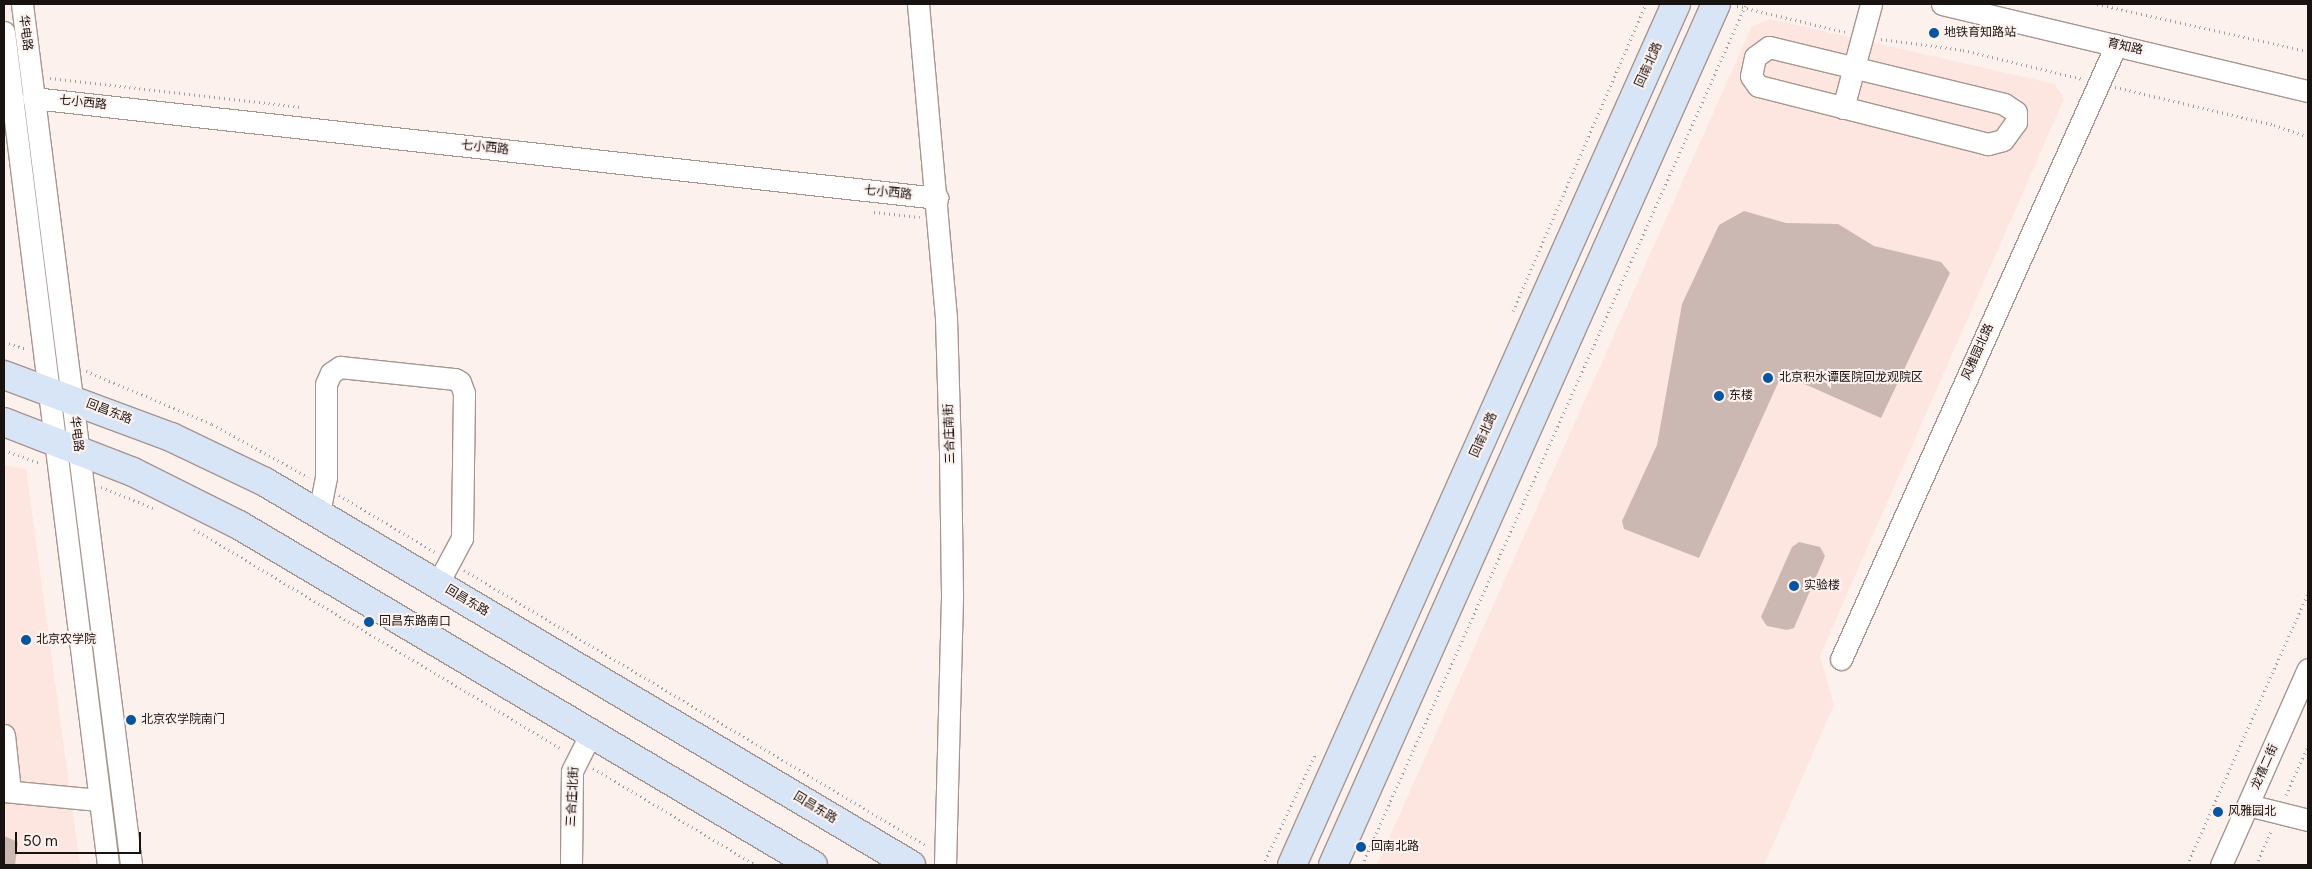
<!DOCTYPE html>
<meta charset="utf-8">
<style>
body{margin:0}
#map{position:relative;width:2312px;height:869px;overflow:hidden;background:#fdf1ee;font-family:Figtree,"Noto Sans SC",sans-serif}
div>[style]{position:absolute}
.built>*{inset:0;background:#fde6e0}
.building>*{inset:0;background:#cbb8b3}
.path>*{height:3px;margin-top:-1.5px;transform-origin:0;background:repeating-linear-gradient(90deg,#a59b99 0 1px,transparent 0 5px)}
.roads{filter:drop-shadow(1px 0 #a79590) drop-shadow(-1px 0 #a79590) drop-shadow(0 1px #a79590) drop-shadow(0 -1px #a79590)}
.minor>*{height:21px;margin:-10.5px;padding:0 10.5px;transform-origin:10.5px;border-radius:10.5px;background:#fff}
.major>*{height:28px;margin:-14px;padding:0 14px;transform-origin:14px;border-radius:14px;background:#d7e5f7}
.dots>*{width:14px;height:14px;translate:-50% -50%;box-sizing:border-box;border:2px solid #fdf1ee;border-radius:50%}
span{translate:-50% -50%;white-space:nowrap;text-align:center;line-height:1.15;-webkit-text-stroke:4px #fdf1ee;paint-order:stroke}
.street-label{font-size:12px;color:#181210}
.poi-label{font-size:12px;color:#181210}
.left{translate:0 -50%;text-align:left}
.frame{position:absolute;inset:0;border:5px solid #181210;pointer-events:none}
.scale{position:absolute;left:15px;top:832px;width:126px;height:22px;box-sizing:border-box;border:2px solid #181210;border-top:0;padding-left:6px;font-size:15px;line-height:18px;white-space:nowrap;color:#181210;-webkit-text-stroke:4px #fdf1ee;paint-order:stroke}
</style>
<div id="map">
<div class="built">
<div style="clip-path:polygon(1770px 19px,2055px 84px,2064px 99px,1820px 656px,1834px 705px,1764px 865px,1377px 865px,1752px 26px)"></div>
<div style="clip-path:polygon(4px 465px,26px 469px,80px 865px,4px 865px)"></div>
</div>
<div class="building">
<div style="clip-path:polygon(1744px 211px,1786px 223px,1838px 224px,1874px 246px,1941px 262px,1950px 273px,1881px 418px,1782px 374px,1699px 558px,1624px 529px,1622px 521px,1657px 445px,1682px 304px,1719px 225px)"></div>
<div style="clip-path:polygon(1799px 542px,1820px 547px,1825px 556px,1794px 628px,1787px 630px,1767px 626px,1761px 617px,1792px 547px)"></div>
<div style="clip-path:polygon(4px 836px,18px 842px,15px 865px,4px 865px)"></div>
</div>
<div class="path">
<div style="left:2097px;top:4px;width:216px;rotate:12.6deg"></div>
<div style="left:1737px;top:6px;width:111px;rotate:13.5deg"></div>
<div style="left:1881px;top:39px;width:83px;rotate:7.6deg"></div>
<div style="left:1963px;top:50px;width:123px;rotate:13.6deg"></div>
<div style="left:50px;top:78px;width:251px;rotate:6.6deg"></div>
<div style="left:2115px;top:87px;width:163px;rotate:13.4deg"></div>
<div style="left:2274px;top:125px;width:36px;rotate:19deg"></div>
<div style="left:874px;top:212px;width:46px;rotate:6.2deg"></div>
<div style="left:1513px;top:311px;width:335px;rotate:-66.6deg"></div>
<div style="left:4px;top:342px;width:24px;rotate:17deg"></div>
<div style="left:86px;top:371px;width:137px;rotate:22.8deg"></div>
<div style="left:212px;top:424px;width:110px;rotate:28.9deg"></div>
<div style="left:4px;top:450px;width:37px;rotate:20deg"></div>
<div style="left:101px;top:487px;width:56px;rotate:22deg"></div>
<div style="left:339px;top:495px;width:112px;rotate:30.7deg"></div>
<div style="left:194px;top:529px;width:429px;rotate:30.9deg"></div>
<div style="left:464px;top:570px;width:539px;rotate:30.8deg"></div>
<div style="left:593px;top:768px;width:190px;rotate:30.8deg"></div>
<div style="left:2286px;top:795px;width:54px;rotate:-65.8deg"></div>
<div style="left:1263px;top:865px;width:122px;rotate:-64.7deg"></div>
<div style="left:1362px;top:865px;width:943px;rotate:-65.96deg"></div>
<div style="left:2187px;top:865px;width:298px;rotate:-66deg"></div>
<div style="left:2256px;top:865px;width:39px;rotate:-66deg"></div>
</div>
<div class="roads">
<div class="minor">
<div style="left:22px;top:4px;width:868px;rotate:82.78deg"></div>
<div style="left:918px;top:4px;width:315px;rotate:84.9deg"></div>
<div style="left:946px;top:318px;width:132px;rotate:88.3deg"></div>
<div style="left:950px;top:450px;width:148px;rotate:89.2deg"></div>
<div style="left:952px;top:598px;width:267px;rotate:91.5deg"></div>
<div style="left:1942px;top:4px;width:376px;rotate:13.4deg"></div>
<div style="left:4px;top:32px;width:839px;rotate:82.88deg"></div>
<div style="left:1769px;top:47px;width:242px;rotate:13.6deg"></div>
<div style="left:2004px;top:104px;width:14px;rotate:34deg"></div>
<div style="left:2016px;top:112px;width:10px;rotate:90deg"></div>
<div style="left:2016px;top:122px;width:22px;rotate:126deg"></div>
<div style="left:2003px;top:140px;width:16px;rotate:165deg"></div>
<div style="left:1988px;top:144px;width:237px;rotate:-165.8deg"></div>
<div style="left:1758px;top:86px;width:12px;rotate:-125deg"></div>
<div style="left:1751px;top:76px;width:19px;rotate:-78deg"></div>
<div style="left:1755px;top:57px;width:17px;rotate:-36deg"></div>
<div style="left:33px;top:98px;width:910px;rotate:6.31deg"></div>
<div style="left:1843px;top:108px;width:108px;rotate:-74.9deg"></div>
<div style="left:319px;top:513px;width:37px;rotate:-79deg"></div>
<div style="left:326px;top:477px;width:93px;rotate:-90deg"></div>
<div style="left:326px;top:384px;width:12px;rotate:-66deg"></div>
<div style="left:331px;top:373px;width:11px;rotate:-34deg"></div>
<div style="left:340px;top:367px;width:116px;rotate:6deg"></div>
<div style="left:455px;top:379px;width:6px;rotate:31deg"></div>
<div style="left:460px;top:382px;width:12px;rotate:70deg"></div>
<div style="left:464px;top:393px;width:145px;rotate:90.8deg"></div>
<div style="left:462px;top:538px;width:51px;rotate:118.1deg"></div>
<div style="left:1841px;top:659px;width:673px;rotate:-65.87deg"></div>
<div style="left:4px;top:735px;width:56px;rotate:83.9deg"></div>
<div style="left:4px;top:791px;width:95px;rotate:5.4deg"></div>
<div style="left:2248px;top:805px;width:62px;rotate:14deg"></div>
<div style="left:571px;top:865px;width:94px;rotate:-89.4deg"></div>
<div style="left:572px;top:771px;width:42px;rotate:-63.4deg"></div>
<div style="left:2221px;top:865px;width:214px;rotate:-66.1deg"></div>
</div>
<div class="major">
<div style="left:4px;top:375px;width:178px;rotate:20.4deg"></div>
<div style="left:171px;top:437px;width:104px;rotate:25.6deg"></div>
<div style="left:265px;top:482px;width:751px;rotate:30.66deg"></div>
<div style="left:4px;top:422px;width:138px;rotate:21.2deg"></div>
<div style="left:133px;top:472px;width:119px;rotate:26.6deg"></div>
<div style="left:239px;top:525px;width:667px;rotate:30.64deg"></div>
<div style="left:1292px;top:865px;width:943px;rotate:-65.96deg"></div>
<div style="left:1333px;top:865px;width:942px;rotate:-66.02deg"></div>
</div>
</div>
<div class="dots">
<div style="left:1934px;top:33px;background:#0754a3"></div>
<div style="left:1768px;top:378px;background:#0754a3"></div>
<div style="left:1719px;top:396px;background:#0754a3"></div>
<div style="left:1794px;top:586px;background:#0754a3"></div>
<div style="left:369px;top:622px;background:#0754a3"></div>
<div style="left:26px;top:640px;background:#0754a3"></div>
<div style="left:131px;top:720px;background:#0754a3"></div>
<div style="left:2218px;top:812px;background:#0754a3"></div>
<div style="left:1361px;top:847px;background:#0754a3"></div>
</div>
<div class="street-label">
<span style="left:25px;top:33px;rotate:83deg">华电路</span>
<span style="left:2125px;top:47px;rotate:13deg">育知路</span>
<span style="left:1649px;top:65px;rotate:-66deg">回南北路</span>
<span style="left:83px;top:103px;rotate:6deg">七小西路</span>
<span style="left:485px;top:148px;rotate:6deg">七小西路</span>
<span style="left:888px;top:193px;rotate:6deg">七小西路</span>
<span style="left:1978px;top:352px;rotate:-66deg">风雅园北路</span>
<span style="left:109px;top:412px;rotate:21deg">回昌东路</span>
<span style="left:76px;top:434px;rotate:83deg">华电路</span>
<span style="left:950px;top:434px;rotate:-92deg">三合庄南街</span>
<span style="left:1484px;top:435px;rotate:-66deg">回南北路</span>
<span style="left:467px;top:601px;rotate:31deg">回昌东路</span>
<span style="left:2265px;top:767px;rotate:-66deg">龙禧二街</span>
<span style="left:573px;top:797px;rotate:-87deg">三合庄北街</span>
<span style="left:815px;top:808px;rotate:31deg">回昌东路</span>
</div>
<div class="poi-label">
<span class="left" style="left:1944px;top:33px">地铁育知路站</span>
<span class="left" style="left:1779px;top:378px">北京积水谭医院回龙观院区</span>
<span class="left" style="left:1729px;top:396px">东楼</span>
<span class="left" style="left:1804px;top:586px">实验楼</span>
<span class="left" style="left:379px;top:622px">回昌东路南口</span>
<span class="left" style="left:36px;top:640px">北京农学院</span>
<span class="left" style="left:141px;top:720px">北京农学院南门</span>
<span class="left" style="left:2228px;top:812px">风雅园北</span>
<span class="left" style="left:1371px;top:847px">回南北路</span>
</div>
<div class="frame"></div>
<div class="scale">50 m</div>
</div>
